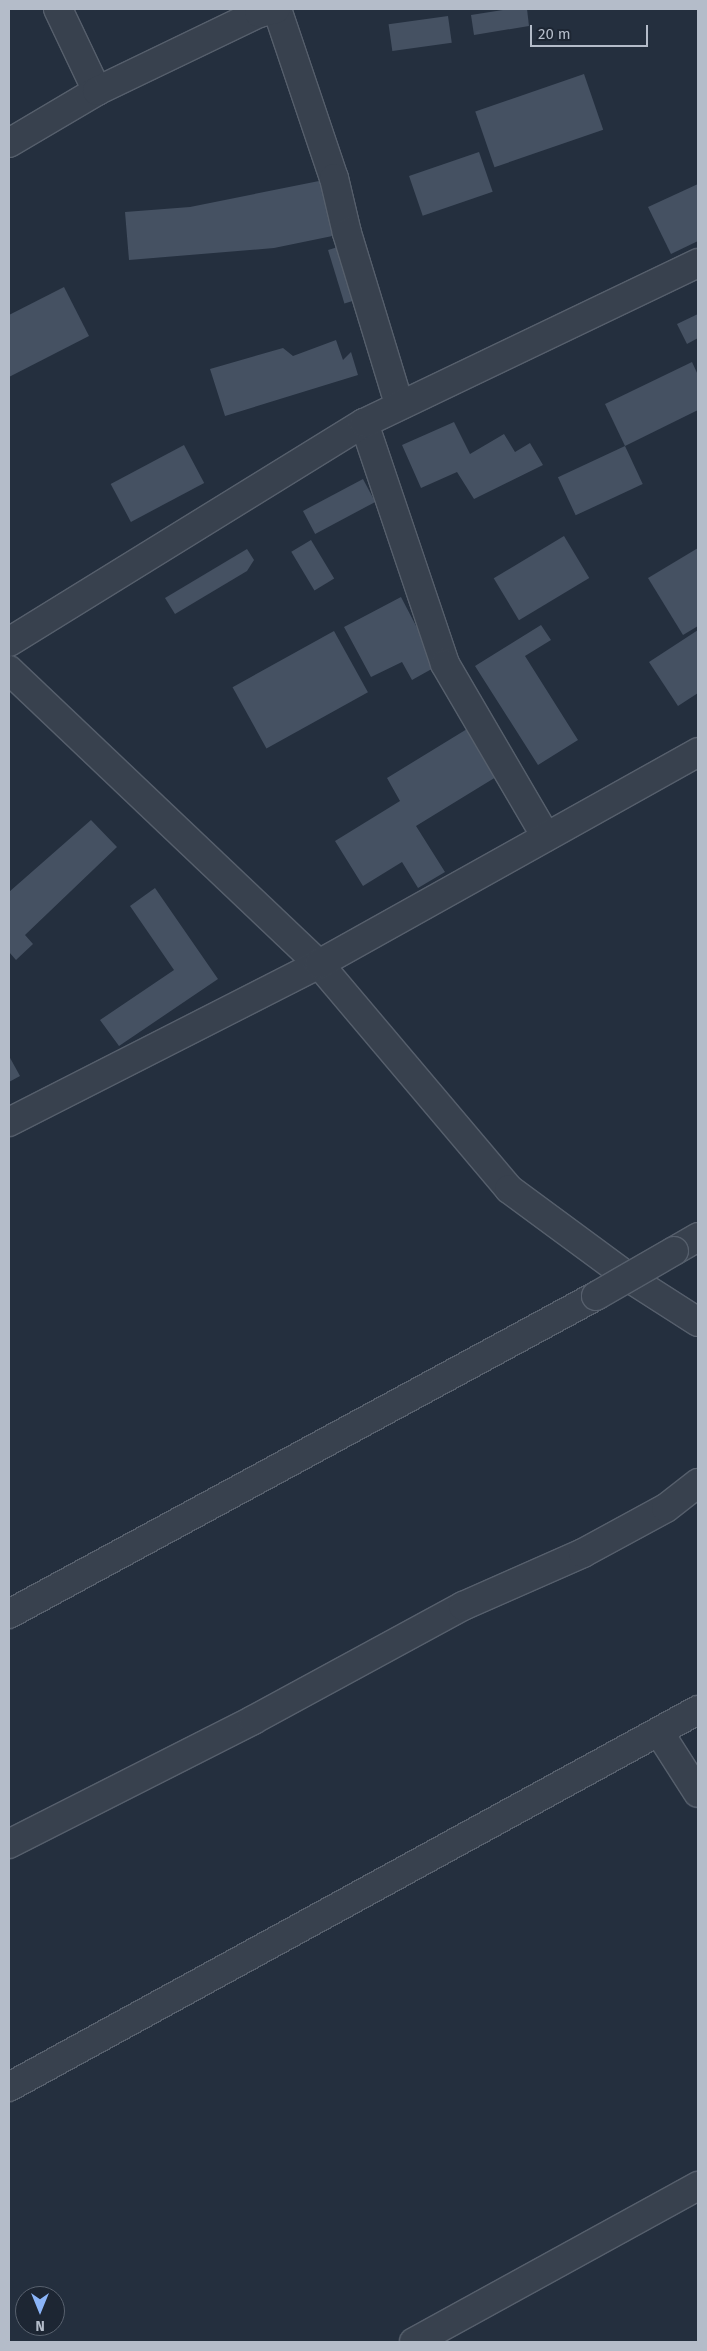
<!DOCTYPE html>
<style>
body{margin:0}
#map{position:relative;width:707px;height:2351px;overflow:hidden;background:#242f3e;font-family:"Fira Sans",sans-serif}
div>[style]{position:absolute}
.building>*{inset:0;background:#455162;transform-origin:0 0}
.roads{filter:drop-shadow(1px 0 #565f6c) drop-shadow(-1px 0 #565f6c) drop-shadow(0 1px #565f6c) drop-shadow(0 -1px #565f6c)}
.minor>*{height:28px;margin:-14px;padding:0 14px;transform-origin:14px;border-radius:14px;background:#38414e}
.bridges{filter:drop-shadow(1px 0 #565f6c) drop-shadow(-1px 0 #565f6c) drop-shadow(0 1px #565f6c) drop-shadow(0 -1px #565f6c)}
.minor-bridge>*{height:28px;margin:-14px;padding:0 14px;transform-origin:14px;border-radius:14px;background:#38414e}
span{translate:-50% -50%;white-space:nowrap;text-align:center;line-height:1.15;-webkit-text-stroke:5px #1d2633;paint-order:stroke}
.frame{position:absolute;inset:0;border:10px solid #b4bcc9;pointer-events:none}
.north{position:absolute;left:15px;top:2286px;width:50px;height:50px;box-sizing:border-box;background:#1d2633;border:1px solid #59626f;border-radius:50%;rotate:180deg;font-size:14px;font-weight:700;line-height:20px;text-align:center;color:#b4bcc9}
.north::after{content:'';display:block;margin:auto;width:18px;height:22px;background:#8ab4f8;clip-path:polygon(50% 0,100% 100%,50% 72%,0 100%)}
.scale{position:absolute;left:530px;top:25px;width:118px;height:22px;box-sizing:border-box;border:2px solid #b4bcc9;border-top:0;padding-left:6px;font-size:15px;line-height:18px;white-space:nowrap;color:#b4bcc9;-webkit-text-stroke:4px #1d2633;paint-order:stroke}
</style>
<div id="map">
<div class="building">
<div style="clip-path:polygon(509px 9px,527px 9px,529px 26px,474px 35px,471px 15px)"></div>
<div style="left:448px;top:16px;width:27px;height:60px;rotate:82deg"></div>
<div style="left:584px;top:74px;width:59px;height:115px;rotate:71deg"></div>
<div style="left:479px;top:152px;width:42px;height:74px;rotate:71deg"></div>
<div style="clip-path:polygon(334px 178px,347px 233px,274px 248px,129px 260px,125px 212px,190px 207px)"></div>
<div style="clip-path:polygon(698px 184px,698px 241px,671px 254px,648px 207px)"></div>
<div style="left:351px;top:243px;width:56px;height:24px;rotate:73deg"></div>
<div style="clip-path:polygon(64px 287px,89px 336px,9px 377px,9px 315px)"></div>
<div style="clip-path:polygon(698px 314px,698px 338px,687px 344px,677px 324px)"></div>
<div style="clip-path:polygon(336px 340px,343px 360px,351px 352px,358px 375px,225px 416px,210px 369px,283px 348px,293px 356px)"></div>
<div style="clip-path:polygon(692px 362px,698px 375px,698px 410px,625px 446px,605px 404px)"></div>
<div style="clip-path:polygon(454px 422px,470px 454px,504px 434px,515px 452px,530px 443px,543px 465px,474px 499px,457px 472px,421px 488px,402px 445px)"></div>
<div style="left:184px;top:445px;width:43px;height:83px;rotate:62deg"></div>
<div style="left:625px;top:446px;width:42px;height:74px;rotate:65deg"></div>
<div style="left:363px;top:479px;width:26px;height:68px;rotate:62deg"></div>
<div style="left:564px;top:536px;width:49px;height:82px;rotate:59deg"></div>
<div style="left:311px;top:540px;width:45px;height:23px;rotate:59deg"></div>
<div style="clip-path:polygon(698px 548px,698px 626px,683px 635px,648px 578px)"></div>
<div style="clip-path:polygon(247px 549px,254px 560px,247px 571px,175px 614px,165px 598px)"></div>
<div style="clip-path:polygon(401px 597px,437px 666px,412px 680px,402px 662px,371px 677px,344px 627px)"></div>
<div style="clip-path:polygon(541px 625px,551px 640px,525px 656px,578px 740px,538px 765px,475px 666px)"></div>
<div style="clip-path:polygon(698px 630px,698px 693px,678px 706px,649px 662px)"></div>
<div style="left:334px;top:631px;width:70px;height:116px;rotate:61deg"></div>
<div style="clip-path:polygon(467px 729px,496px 777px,416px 826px,445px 872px,418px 888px,402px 862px,363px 886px,335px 841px,400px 801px,387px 778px)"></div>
<div style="clip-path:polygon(91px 820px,117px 847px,25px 935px,33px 944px,16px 960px,9px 952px,9px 892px)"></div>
<div style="clip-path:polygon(155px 888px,218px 979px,119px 1046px,100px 1020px,174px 970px,130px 906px)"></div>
<div style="clip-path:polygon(9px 1056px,20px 1076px,9px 1082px)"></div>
</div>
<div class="roads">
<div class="minor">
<div style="left:58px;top:9px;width:91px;rotate:64.6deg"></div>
<div style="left:277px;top:9px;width:178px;rotate:71.4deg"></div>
<div style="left:334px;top:178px;width:57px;rotate:76.7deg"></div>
<div style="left:347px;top:233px;width:179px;rotate:73.1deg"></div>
<div style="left:9px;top:143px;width:102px;rotate:-30.6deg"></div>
<div style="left:97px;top:91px;width:180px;rotate:-25.7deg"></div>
<div style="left:259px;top:13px;width:17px;rotate:-13deg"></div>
<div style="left:364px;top:423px;width:254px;rotate:71.4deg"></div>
<div style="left:445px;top:664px;width:200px;rotate:59.7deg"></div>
<div style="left:9px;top:642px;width:417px;rotate:-31.7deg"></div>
<div style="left:364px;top:423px;width:370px;rotate:-25.6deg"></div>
<div style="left:9px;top:670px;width:427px;rotate:43.5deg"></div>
<div style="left:319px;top:964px;width:294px;rotate:49.8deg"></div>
<div style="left:509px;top:1189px;width:155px;rotate:36.4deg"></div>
<div style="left:634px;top:1281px;width:76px;rotate:32.6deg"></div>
<div style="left:9px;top:1122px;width:348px;rotate:-27deg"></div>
<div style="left:319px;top:964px;width:434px;rotate:-29.2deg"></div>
<div style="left:674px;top:1251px;width:28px;rotate:-30deg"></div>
<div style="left:9px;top:1614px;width:668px;rotate:-28.45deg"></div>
<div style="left:659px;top:1732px;width:72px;rotate:57.4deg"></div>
<div style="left:9px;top:1844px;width:274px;rotate:-26.9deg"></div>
<div style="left:253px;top:1720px;width:239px;rotate:-28.5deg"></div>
<div style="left:463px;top:1606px;width:131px;rotate:-23.8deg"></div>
<div style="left:583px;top:1553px;width:94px;rotate:-28.5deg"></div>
<div style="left:666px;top:1508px;width:41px;rotate:-38deg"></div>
<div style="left:9px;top:2087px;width:785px;rotate:-28.69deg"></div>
<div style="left:414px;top:2342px;width:324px;rotate:-28.8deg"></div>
</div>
</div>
<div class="bridges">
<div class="minor-bridge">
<div style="left:596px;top:1296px;width:90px;rotate:-30deg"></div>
</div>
</div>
<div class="frame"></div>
<div class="north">N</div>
<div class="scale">20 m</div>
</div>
